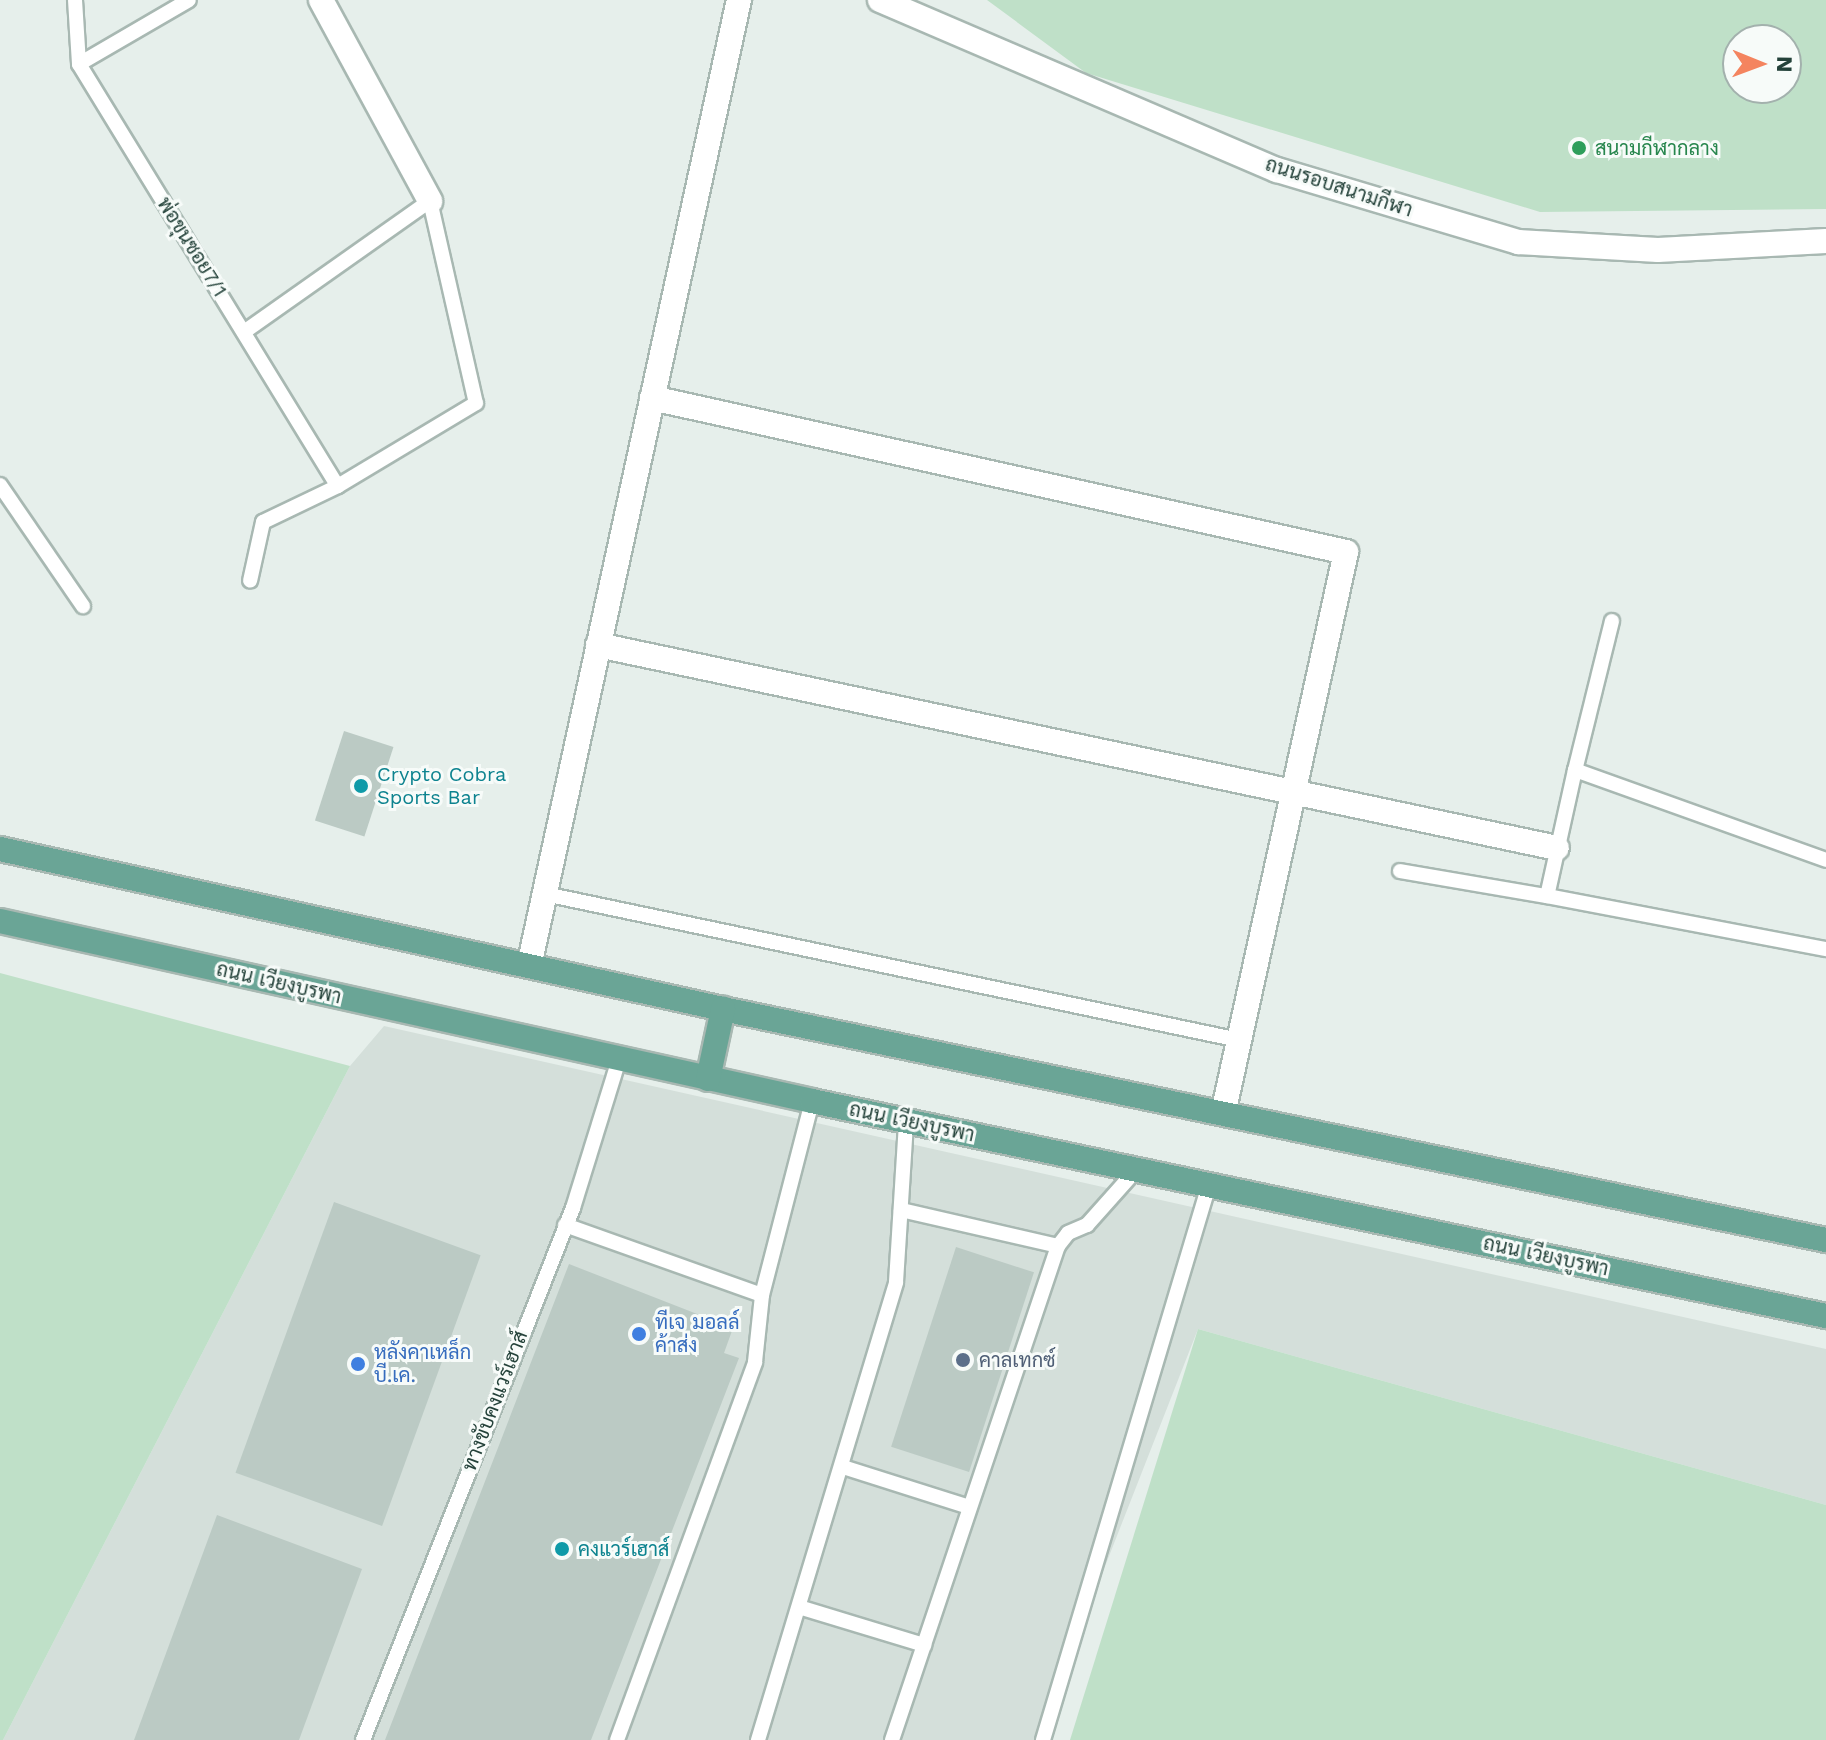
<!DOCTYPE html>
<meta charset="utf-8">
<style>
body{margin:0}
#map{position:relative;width:1826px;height:1740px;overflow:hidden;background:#e6efeb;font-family:"Work Sans",Sarabun,sans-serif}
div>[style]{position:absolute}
.built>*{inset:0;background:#d4dfda}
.green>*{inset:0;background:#bfe0c8}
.building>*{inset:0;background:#bbcac4;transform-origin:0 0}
.roads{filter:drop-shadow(2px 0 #a8b8b2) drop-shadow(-2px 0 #a8b8b2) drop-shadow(0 2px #a8b8b2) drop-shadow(0 -2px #a8b8b2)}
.lane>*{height:14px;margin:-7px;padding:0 7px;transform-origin:7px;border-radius:7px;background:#fff}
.street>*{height:24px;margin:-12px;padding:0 12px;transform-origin:12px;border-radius:12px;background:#fff}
.primary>*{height:24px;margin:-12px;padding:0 12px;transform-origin:12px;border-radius:12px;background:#6aa596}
.dots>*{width:22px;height:22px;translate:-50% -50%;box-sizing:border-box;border:4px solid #f7fbf9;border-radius:50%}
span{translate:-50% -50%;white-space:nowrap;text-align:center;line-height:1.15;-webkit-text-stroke:6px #f7fbf9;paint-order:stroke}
.leisure-label{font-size:20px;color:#27864d}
.left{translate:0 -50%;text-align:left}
.street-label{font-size:20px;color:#24423a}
.culture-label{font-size:20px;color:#0d838f}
.shop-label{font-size:20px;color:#366cbe}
.service-label{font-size:20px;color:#4e5e75}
.north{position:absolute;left:1722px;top:24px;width:80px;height:80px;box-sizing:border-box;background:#f7fbf9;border:2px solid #a3b1ad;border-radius:50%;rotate:91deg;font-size:22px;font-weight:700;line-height:32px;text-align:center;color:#24423a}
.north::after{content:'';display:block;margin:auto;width:28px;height:36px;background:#f4845f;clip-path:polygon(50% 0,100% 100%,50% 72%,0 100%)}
</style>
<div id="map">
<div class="built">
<div style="clip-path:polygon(384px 1026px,1826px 1349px,1826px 1505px,1198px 1329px,1037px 1740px,3px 1740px,350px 1066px)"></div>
</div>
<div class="green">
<div style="clip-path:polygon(evenodd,987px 0,1826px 0,1826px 209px,1540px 212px,1086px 73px,987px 0,1786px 40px,1786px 88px,1738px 88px,1738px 40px,1786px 40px)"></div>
<div style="clip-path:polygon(0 973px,350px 1066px,3px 1740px,0 1740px)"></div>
<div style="clip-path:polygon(1198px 1329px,1826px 1505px,1826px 1740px,1070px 1740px)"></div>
</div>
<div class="building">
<div style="left:344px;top:731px;width:52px;height:94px;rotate:18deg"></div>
<div style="left:334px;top:1202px;width:156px;height:288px;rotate:20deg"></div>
<div style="left:956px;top:1247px;width:82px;height:210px;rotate:18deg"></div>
<div style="clip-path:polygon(569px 1264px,733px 1328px,724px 1353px,739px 1358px,591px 1740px,385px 1740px)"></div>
<div style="clip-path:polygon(217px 1515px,362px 1569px,299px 1740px,134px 1740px)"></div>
</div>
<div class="roads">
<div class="lane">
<div style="left:75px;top:0;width:64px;rotate:86.4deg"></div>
<div style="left:79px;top:64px;width:495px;rotate:58.5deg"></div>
<div style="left:79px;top:64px;width:127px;rotate:-30.2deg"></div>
<div style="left:244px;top:332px;width:228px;rotate:-35.2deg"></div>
<div style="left:430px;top:201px;width:207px;rotate:77.2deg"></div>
<div style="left:476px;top:403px;width:161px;rotate:149deg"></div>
<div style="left:338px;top:486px;width:83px;rotate:154.4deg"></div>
<div style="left:263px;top:522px;width:60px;rotate:102.4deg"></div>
<div style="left:0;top:485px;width:147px;rotate:55.6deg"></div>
<div style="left:1612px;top:621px;width:154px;rotate:103.9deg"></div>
<div style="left:1575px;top:770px;width:267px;rotate:19.7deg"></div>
<div style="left:1575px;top:770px;width:129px;rotate:102.5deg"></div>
<div style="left:1547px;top:896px;width:284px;rotate:10.8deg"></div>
<div style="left:1400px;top:871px;width:149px;rotate:9.7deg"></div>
<div style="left:545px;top:894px;width:709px;rotate:11.88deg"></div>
<div style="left:901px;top:1210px;width:161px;rotate:12.9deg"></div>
<div style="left:565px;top:1225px;width:209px;rotate:19.6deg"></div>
<div style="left:843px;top:1467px;width:132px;rotate:17.6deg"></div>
<div style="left:799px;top:1607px;width:131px;rotate:16.9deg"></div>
<div style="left:363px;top:1740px;width:572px;rotate:-68.46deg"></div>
<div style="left:573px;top:1208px;width:156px;rotate:-72.8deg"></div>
<div style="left:617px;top:1740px;width:402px;rotate:-69.9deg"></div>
<div style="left:755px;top:1362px;width:67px;rotate:-84deg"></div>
<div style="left:762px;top:1295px;width:200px;rotate:-75.5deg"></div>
<div style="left:758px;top:1740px;width:478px;rotate:-73.2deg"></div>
<div style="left:896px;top:1282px;width:161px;rotate:-86.4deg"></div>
<div style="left:892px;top:1740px;width:521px;rotate:-71.43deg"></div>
<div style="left:1058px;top:1246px;width:16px;rotate:-52deg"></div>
<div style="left:1068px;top:1233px;width:21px;rotate:-23deg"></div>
<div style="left:1087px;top:1225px;width:74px;rotate:-48.3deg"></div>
<div style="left:1043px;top:1740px;width:579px;rotate:-73.35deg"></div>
</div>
<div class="street">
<div style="left:321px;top:0;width:229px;rotate:61.5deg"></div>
<div style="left:880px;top:0;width:432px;rotate:23.2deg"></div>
<div style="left:1277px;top:170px;width:252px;rotate:16.6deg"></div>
<div style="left:1518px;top:242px;width:140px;rotate:3.3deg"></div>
<div style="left:1658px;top:250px;width:168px;rotate:-3.1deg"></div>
<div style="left:652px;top:398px;width:711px;rotate:12.51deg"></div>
<div style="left:1346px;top:552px;width:575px;rotate:102.35deg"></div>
<div style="left:598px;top:645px;width:980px;rotate:11.95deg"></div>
<div style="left:529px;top:966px;width:989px;rotate:-77.74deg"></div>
</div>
<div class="primary">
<div style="left:0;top:849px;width:740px;rotate:12.48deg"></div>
<div style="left:723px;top:1009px;width:1127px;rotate:11.83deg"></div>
<div style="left:0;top:921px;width:832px;rotate:12.5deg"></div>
<div style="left:812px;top:1101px;width:1037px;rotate:11.97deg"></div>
<div style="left:708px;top:1079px;width:72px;rotate:-77.9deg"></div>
</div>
</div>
<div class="dots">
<div style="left:1579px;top:148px;background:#2e9e5b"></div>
<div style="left:361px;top:786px;background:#0f9aa8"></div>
<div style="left:639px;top:1334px;background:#3f7fe0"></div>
<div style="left:963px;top:1360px;background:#5c6f8a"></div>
<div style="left:358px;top:1364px;background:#3f7fe0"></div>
<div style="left:562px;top:1549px;background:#0f9aa8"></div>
</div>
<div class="leisure-label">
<span class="left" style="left:1595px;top:148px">สนามกีฬากลาง</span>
</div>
<div class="street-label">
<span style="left:1339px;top:187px;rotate:18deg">ถนนรอบสนามกีฬา</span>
<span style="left:192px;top:247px;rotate:58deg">พ่อขุนซอย7/1</span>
<span style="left:279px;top:983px;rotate:13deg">ถนน เวียงบูรพา</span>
<span style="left:912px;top:1122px;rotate:12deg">ถนน เวียงบูรพา</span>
<span style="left:1546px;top:1256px;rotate:12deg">ถนน เวียงบูรพา</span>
<span style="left:495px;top:1401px;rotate:-69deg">ทางขับคงแวร์เฮาส์</span>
</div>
<div class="culture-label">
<span class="left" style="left:377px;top:786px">Crypto Cobra<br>Sports Bar</span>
<span class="left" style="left:578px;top:1549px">คงแวร์เฮาส์</span>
</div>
<div class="shop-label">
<span class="left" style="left:655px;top:1334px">ทีเจ มอลล์<br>ค้าส่ง</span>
<span class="left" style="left:374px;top:1364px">หลังคาเหล็ก<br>บี.เค.</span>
</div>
<div class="service-label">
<span class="left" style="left:979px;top:1360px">คาลเทกซ์</span>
</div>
<div class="north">N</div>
</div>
